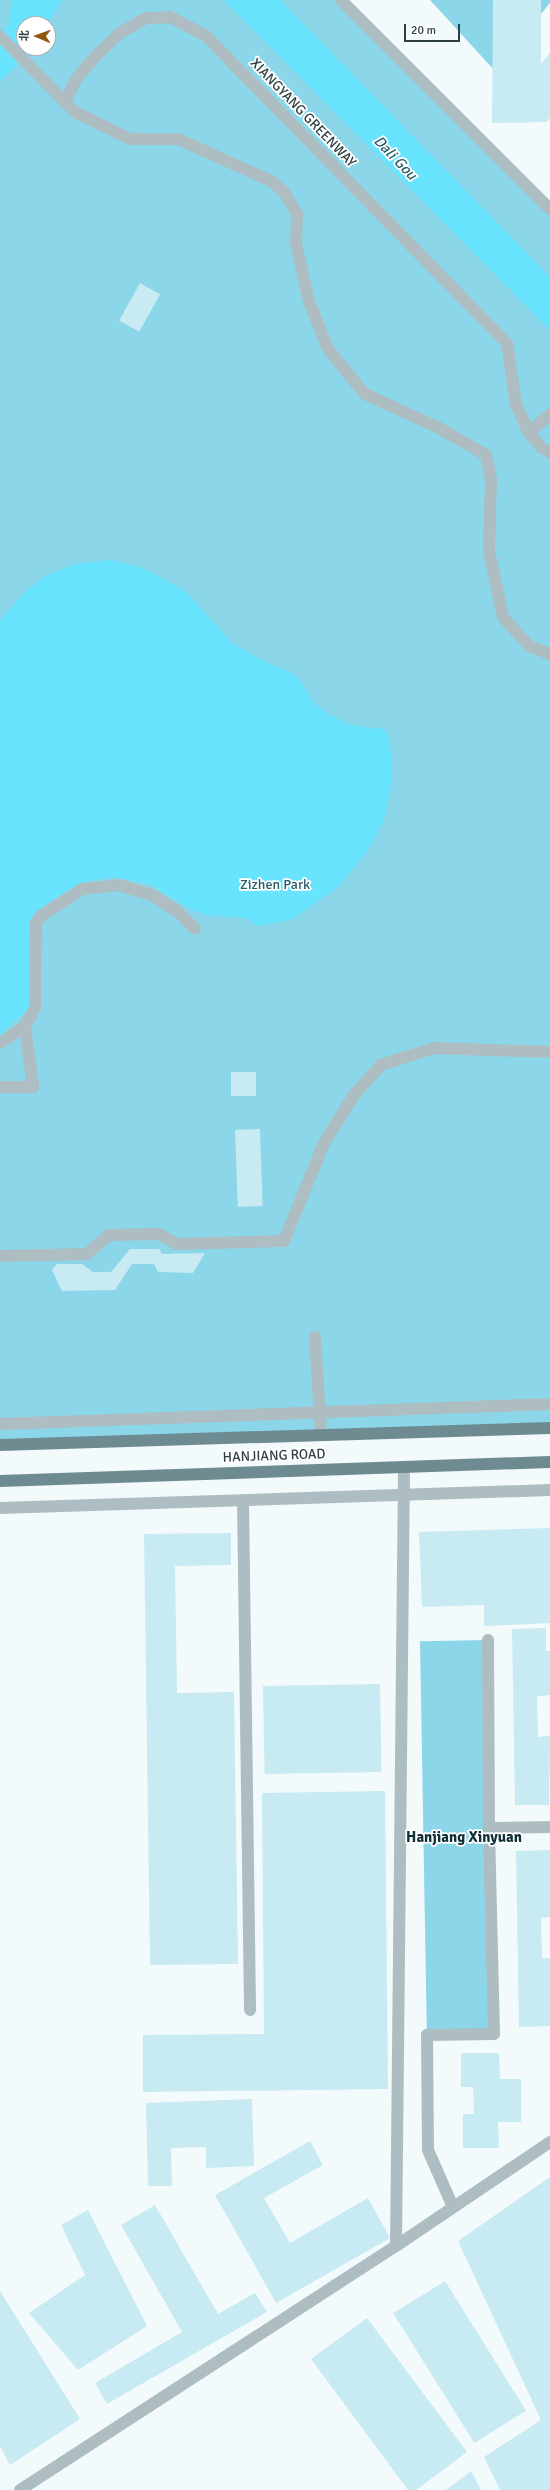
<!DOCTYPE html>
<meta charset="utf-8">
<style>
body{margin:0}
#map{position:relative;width:550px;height:2490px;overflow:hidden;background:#f3fafc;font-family:Signika,"Noto Sans SC",sans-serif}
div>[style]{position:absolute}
.green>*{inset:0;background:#8bd6e8;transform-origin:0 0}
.water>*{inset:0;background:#69e4ff}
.building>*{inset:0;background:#c7eaf3;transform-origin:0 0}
.minor>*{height:12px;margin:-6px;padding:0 6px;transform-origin:6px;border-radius:6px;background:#aebdc1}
.major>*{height:12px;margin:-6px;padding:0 6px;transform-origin:6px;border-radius:6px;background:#6f8b92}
span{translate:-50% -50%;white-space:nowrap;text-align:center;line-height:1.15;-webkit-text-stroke:3.5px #fff;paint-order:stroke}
.street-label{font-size:14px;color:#303f42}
.park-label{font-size:14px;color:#275b67}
.water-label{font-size:15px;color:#2c606c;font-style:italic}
.neighbourhood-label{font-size:15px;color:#0f2f36;font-weight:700}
.north{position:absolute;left:16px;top:16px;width:40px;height:40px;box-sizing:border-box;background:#fff;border:1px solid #acb2b3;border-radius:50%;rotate:272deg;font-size:11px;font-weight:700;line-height:16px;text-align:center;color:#303f42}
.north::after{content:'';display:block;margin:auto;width:14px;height:18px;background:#915812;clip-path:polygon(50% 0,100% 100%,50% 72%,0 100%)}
.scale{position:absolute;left:404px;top:24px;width:56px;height:18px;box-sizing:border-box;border:2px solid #303f42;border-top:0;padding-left:5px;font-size:12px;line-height:14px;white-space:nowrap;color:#303f42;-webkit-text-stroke:3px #fff;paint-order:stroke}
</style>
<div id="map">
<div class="green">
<div style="clip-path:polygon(evenodd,0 0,341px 0,550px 209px,550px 1426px,0 1445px,0 0,24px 24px,48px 24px,48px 48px,24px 48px,24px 24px)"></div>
<div style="clip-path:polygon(430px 0,550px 0,550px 3px,495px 71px)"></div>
<div style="left:488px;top:1640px;width:394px;height:68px;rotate:89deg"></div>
</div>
<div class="water">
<div style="clip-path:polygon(13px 0,62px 0,47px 24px,24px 24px,24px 48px,33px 48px,29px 54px,0 81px,0 33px,8px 26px)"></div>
<div style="clip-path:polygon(224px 0,280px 0,550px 277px,550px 330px)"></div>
<div style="clip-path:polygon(111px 560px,143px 568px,185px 591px,232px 643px,267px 663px,292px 673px,302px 683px,314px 703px,328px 714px,350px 725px,383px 729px,387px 731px,392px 757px,391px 786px,384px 819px,368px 851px,339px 886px,293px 919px,258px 926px,246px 918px,207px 915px,194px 911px,150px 884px,114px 877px,84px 882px,53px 899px,36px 911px,32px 919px,32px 1007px,12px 1022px,0 1037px,0 621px,24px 593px,45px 576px,75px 564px)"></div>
</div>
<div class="building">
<div style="clip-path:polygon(493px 0,541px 0,541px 64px,550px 53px,550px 118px,546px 122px,492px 123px)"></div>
<div style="left:140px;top:283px;width:23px;height:43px;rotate:29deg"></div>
<div style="left:231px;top:1072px;width:25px;height:24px"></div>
<div style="left:260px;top:1129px;width:77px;height:25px;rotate:88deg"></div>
<div style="clip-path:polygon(130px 1249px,159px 1249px,162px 1254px,205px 1253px,193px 1273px,158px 1272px,154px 1264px,132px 1264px,115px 1290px,62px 1291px,52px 1270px,57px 1264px,82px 1264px,93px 1272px,111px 1272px)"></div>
<div style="clip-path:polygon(550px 1528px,550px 1623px,484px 1626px,484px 1605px,422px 1607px,419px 1532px)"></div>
<div style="clip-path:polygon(231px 1533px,231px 1565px,175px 1566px,177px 1693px,234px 1692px,238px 1964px,150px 1965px,144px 1534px)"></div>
<div style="clip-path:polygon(546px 1628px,546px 1651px,550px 1651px,550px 1695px,537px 1696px,538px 1737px,550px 1736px,549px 1805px,515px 1805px,512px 1629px)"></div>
<div style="left:380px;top:1684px;width:88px;height:117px;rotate:89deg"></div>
<div style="clip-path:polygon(385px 1791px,388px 2089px,143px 2092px,143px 2035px,264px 2034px,262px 1793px)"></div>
<div style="clip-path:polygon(550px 1850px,550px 1917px,541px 1918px,542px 1958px,550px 1958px,550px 2026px,519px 2027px,516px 1851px)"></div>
<div style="clip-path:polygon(461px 2053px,499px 2053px,500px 2079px,521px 2079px,521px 2122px,498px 2122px,499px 2148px,463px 2148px,463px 2114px,474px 2114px,473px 2087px,461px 2087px)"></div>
<div style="clip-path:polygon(252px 2099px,254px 2166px,206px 2168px,206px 2147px,171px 2148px,172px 2186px,148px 2186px,146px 2103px)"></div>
<div style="clip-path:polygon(310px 2141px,323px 2165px,264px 2198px,290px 2243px,368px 2198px,390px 2238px,276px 2303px,215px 2195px)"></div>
<div style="clip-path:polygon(550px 2177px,550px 2490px,500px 2490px,484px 2457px,541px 2420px,458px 2241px)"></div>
<div style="clip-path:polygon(155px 2205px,218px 2314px,255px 2293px,267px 2312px,107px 2404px,95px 2383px,182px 2332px,121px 2225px)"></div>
<div style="clip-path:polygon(88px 2210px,147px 2326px,78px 2370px,29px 2313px,85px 2275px,61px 2225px)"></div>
<div style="left:445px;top:2281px;width:153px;height:61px;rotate:58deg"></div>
<div style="clip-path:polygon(0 2291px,80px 2419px,10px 2465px,0 2446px)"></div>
<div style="clip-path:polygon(367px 2318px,467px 2452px,416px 2490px,408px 2490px,311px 2359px)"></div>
<div style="clip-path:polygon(471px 2471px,481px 2490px,446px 2490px)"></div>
</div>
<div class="minor">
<div style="left:341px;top:0;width:296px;rotate:45deg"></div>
<div style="left:0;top:36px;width:107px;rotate:45.4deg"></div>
<div style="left:75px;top:112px;width:61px;rotate:26.1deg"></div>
<div style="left:130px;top:139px;width:48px"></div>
<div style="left:178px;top:139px;width:102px;rotate:24.3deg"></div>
<div style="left:271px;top:181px;width:17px;rotate:40deg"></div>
<div style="left:284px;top:192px;width:26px;rotate:59deg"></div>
<div style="left:297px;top:214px;width:30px;rotate:92deg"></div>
<div style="left:296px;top:244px;width:58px;rotate:77.2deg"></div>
<div style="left:309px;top:301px;width:52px;rotate:68.4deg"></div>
<div style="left:328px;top:349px;width:58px;rotate:50.6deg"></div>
<div style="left:365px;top:394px;width:81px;rotate:24.7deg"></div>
<div style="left:439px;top:428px;width:54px;rotate:29.9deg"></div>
<div style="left:486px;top:455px;width:25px;rotate:78deg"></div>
<div style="left:491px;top:479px;width:72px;rotate:91.6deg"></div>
<div style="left:489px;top:551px;width:67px;rotate:78deg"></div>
<div style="left:503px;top:617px;width:39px;rotate:48deg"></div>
<div style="left:529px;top:646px;width:22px;rotate:21deg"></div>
<div style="left:65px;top:102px;width:25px;rotate:-64deg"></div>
<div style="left:76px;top:79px;width:35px;rotate:-49deg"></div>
<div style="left:99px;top:53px;width:29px;rotate:-44deg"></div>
<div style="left:120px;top:33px;width:30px;rotate:-30deg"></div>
<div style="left:146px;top:18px;width:24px;rotate:-2deg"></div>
<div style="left:170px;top:17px;width:41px;rotate:27.8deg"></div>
<div style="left:206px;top:36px;width:430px;rotate:45.6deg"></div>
<div style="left:507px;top:343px;width:62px;rotate:81.6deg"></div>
<div style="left:516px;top:404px;width:32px;rotate:66deg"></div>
<div style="left:529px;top:433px;width:20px;rotate:49deg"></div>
<div style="left:542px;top:448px;width:9px;rotate:27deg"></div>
<div style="left:529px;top:433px;width:28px;rotate:-42deg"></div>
<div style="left:0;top:1043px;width:30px;rotate:-34deg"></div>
<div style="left:25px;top:1026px;width:21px;rotate:-61deg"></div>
<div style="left:35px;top:1008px;width:86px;rotate:-89.3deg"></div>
<div style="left:36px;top:922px;width:8px;rotate:-50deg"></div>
<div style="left:41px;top:916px;width:49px;rotate:-33.4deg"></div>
<div style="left:82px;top:889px;width:37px;rotate:-6deg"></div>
<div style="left:119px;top:885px;width:34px;rotate:17deg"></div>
<div style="left:152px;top:895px;width:30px;rotate:33deg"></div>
<div style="left:177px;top:911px;width:25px;rotate:45deg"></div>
<div style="left:0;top:1087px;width:33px"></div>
<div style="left:33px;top:1087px;width:62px;rotate:-97.5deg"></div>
<div style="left:0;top:1256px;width:87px;rotate:-1.3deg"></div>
<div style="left:87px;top:1254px;width:29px;rotate:-41deg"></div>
<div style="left:109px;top:1235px;width:50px;rotate:-1.1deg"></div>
<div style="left:159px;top:1234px;width:21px;rotate:29deg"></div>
<div style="left:177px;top:1244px;width:107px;rotate:-1.6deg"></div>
<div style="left:284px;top:1241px;width:106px;rotate:-67.8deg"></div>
<div style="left:324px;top:1143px;width:57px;rotate:-58deg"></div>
<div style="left:354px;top:1095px;width:40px;rotate:-48deg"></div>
<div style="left:381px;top:1065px;width:56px;rotate:-17.8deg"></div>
<div style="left:434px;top:1048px;width:116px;rotate:2deg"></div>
<div style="left:315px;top:1337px;width:98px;rotate:86.5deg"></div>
<div style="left:0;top:1424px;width:550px;rotate:-2.08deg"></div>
<div style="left:243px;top:1500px;width:510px;rotate:89.21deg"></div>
<div style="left:0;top:1508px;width:550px;rotate:-1.87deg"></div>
<div style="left:488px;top:1640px;width:188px;rotate:89.7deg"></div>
<div style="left:489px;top:1828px;width:61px;rotate:-0.9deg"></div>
<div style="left:453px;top:2207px;width:62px;rotate:-113.7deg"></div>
<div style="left:428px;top:2150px;width:115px;rotate:-90.5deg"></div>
<div style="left:427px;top:2035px;width:67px;rotate:-0.9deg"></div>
<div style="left:494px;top:2034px;width:206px;rotate:-91.4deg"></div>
<div style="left:396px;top:2246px;width:779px;rotate:-89.41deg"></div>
<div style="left:20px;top:2490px;width:448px;rotate:-33deg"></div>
<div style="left:396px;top:2246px;width:186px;rotate:-34deg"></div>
</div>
<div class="major">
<div style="left:0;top:1445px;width:550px;rotate:-1.77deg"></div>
<div style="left:0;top:1481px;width:550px;rotate:-1.98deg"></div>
</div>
<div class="street-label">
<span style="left:303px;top:113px;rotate:46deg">XIANGYANG GREENWAY</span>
<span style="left:274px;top:1456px;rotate:-2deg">HANJIANG ROAD</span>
</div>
<div class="park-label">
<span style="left:275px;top:885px">Zizhen Park</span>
</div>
<div class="water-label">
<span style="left:395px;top:158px;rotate:46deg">Dali Gou</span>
</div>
<div class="neighbourhood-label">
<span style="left:464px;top:1838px">Hanjiang Xinyuan</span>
</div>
<div class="north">北</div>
<div class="scale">20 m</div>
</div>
